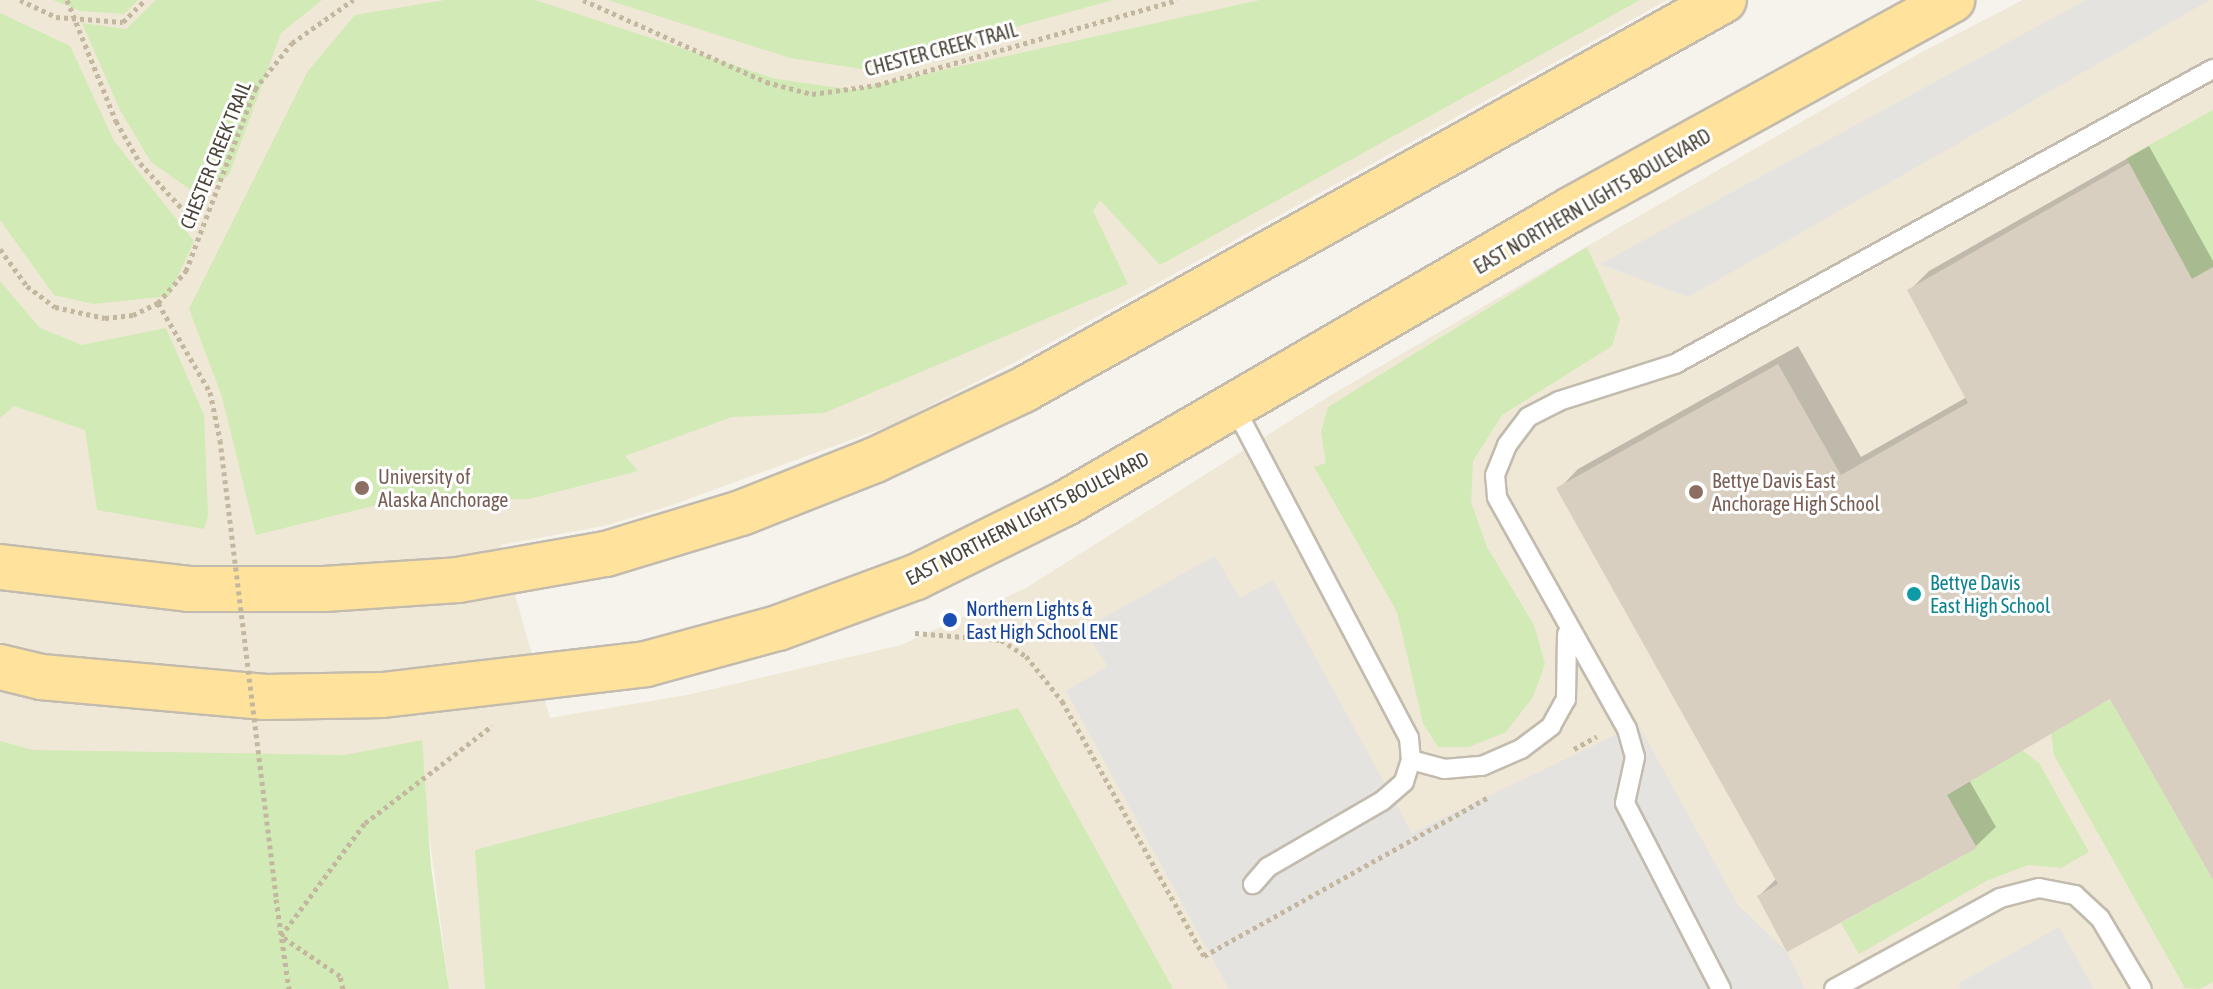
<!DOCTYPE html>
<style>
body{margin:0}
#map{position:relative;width:2213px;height:989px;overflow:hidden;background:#f6f3ec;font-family:"Asap Condensed",sans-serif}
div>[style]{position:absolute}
.education>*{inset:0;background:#efe8d6}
.green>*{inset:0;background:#d2eab5}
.parking>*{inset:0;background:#e5e3e0}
.shadow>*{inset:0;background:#0003}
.building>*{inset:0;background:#d8cfc1}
.path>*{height:5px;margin-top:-2.5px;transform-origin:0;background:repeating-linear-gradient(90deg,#c4b79f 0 4px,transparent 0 8px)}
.roads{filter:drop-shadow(2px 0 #c2bbae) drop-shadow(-2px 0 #c2bbae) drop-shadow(0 2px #c2bbae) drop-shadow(0 -2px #c2bbae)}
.service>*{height:18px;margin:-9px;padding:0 9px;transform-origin:9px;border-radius:9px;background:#fff}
.primary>*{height:44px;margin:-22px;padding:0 22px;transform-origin:22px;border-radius:22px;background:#ffe39c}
.path-bridge>*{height:5px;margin-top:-2.5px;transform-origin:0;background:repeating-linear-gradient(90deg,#c4b79f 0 4px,transparent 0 8px)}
.dots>*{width:22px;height:22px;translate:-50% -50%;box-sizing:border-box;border:4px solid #fff;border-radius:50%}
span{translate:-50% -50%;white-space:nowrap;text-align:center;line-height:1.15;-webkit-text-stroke:6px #fff;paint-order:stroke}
.street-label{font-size:20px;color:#4b4439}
.education-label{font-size:20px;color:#785e54}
.left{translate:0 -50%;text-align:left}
.culture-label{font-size:20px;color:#0d838f}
.transit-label{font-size:20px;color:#164399}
</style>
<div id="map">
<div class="education">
<div style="clip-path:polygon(0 0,1667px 0,1019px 360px,892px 425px,675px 504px,608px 525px,501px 545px,550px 718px,687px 695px,901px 645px,1026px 588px,1331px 395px,1920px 53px,2023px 0,2213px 0,2213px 989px,449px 989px,428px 825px,0 989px)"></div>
</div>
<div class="green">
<div style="clip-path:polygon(53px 0,138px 0,124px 14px,81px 11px)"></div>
<div style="clip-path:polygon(156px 0,322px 0,281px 33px,229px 175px,198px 195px,151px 162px,120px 110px,82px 23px,126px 29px)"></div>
<div style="clip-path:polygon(445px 0,535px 0,776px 79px,853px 90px,1260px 0,1640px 0,1160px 265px,1100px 200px,1093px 211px,1128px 284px,824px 413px,732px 417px,625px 456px,638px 471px,529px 499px,393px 501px,256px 535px,222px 397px,189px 309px,308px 71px,355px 15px)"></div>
<div style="clip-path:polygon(608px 0,1113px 0,862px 69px,790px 58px)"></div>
<div style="clip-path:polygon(0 13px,70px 46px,114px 141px,194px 241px,169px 296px,93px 304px,54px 295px,0 220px)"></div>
<div style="clip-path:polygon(2213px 110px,2213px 267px,2192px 279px,2126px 158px)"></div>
<div style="clip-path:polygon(1587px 247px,1620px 319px,1612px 346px,1502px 415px,1473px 461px,1471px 502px,1487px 547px,1534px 625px,1545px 664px,1533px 697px,1506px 732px,1469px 747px,1438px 747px,1423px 723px,1397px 612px,1314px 467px,1326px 463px,1321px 432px,1328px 407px)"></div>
<div style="clip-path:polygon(0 281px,40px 328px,82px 345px,166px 328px,204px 415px,208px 516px,204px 529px,97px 510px,85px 430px,14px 406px,0 418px)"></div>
<div style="clip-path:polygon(2110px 699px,2213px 880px,2213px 982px,2199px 989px,2185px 988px,2054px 755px,2051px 733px)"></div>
<div style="clip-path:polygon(1018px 708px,1173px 989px,485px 989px,475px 850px)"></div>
<div style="clip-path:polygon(422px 740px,431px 867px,449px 989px,0 989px,0 741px,33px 750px,345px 755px)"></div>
<div style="clip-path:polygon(2022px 750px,2039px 763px,2089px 852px,2061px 868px,2028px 865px,1986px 881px,1859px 954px,1841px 923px,1977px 848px,1947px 795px)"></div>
</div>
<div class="parking">
<div style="clip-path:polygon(2086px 0,2210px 0,1688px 297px,1600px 264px)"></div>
<div style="clip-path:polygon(1215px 556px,1240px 598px,1273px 580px,1412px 833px,1638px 724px,1738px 905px,1787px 952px,1805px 989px,1229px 989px,1066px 691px,1108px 666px,1083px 629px)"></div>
<div style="clip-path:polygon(2059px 927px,2094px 989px,1961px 989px,1958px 984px)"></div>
</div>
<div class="shadow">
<div style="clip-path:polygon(2149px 146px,2213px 261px,2213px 876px,2111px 696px,1969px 780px,1996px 827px,1976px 846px,1788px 949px,1759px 896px,1777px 878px,1559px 489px,1578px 469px,1798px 346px,1861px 457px,1967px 397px,1910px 290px,1929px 271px)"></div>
</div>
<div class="building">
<div style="clip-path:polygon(2129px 163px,2192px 279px,2213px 267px,2213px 880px,2110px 699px,1947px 795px,1977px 848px,1787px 952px,1757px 896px,1778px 884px,1556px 488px,1778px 364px,1841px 475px,1968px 403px,1907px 290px)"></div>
</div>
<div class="path">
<div style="left:20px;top:0;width:40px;rotate:25deg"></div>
<div style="left:56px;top:17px;width:67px;rotate:4.3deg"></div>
<div style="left:123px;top:22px;width:31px;rotate:-45deg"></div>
<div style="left:67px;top:0;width:131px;rotate:68deg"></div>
<div style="left:116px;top:121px;width:48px;rotate:60.3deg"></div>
<div style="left:140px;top:163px;width:88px;rotate:47.3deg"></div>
<div style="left:583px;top:0;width:201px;rotate:24.1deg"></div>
<div style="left:766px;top:82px;width:48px;rotate:14.6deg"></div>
<div style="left:812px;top:94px;width:66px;rotate:-7.9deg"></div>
<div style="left:877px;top:85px;width:312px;rotate:-15.8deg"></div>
<div style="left:0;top:249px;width:46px;rotate:53.9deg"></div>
<div style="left:27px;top:286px;width:35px;rotate:37deg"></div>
<div style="left:55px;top:307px;width:51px;rotate:12.4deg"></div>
<div style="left:105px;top:318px;width:28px;rotate:-6deg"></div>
<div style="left:133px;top:315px;width:28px;rotate:-26deg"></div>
<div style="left:158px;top:303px;width:43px;rotate:-48.8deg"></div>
<div style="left:186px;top:271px;width:195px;rotate:-69.2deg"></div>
<div style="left:255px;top:89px;width:59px;rotate:-51.2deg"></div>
<div style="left:292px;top:43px;width:75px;rotate:-35.2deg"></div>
<div style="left:158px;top:303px;width:103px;rotate:59.7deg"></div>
<div style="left:210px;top:392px;width:49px;rotate:78.2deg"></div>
<div style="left:915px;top:633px;width:86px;rotate:4.7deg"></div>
<div style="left:1001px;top:640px;width:30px;rotate:33deg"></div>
<div style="left:1026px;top:656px;width:58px;rotate:51.3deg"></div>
<div style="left:1062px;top:701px;width:292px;rotate:60.9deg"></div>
<div style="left:1204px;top:956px;width:326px;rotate:-29.2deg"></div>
<div style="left:1574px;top:749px;width:26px;rotate:-29deg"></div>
<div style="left:276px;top:899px;width:91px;rotate:81.8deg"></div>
<div style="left:343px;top:989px;width:13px;rotate:-103deg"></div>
<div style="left:340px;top:976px;width:71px;rotate:-145.9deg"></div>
<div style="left:281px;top:936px;width:141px;rotate:-53.4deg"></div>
<div style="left:365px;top:823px;width:160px;rotate:-37.4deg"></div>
</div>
<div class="roads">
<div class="service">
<div style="left:1235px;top:408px;width:373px;rotate:62.2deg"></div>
<div style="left:1409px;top:738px;width:22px;rotate:85deg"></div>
<div style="left:1411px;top:760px;width:23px;rotate:108deg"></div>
<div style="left:1404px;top:782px;width:29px;rotate:139deg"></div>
<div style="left:1382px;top:801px;width:132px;rotate:149.9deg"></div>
<div style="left:1268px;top:867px;width:23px;rotate:131deg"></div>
<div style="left:1411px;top:760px;width:34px;rotate:15deg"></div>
<div style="left:1444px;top:769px;width:38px;rotate:-5deg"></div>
<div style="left:1482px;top:766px;width:43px;rotate:-23.6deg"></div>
<div style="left:1521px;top:749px;width:38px;rotate:-37deg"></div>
<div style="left:1551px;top:726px;width:31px;rotate:-61deg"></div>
<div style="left:1566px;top:699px;width:65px;rotate:-89.1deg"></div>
<div style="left:1721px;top:989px;width:209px;rotate:-117.3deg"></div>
<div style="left:1625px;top:803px;width:47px;rotate:-77.7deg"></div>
<div style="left:1635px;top:757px;width:29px;rotate:-106deg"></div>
<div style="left:1627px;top:729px;width:266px;rotate:-119.3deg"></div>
<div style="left:1497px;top:497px;width:22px;rotate:-95deg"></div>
<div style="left:1495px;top:475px;width:32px;rotate:-68deg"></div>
<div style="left:1507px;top:445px;width:35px;rotate:-53deg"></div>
<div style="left:1528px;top:417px;width:35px;rotate:-27deg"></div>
<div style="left:1559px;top:401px;width:122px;rotate:-17.7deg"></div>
<div style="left:1675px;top:364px;width:614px;rotate:-28.74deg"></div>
<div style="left:1834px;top:989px;width:189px;rotate:-28.7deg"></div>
<div style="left:2000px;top:898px;width:40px;rotate:-14.4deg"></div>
<div style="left:2039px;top:888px;width:37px;rotate:11deg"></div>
<div style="left:2075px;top:895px;width:34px;rotate:43deg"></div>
<div style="left:2100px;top:918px;width:82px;rotate:59.4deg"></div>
</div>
<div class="primary">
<div style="left:0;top:567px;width:190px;rotate:6.6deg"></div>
<div style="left:189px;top:589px;width:135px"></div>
<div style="left:324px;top:589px;width:134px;rotate:-3.8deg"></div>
<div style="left:458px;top:580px;width:150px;rotate:-10deg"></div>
<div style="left:606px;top:554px;width:141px;rotate:-16.9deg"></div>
<div style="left:741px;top:513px;width:144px;rotate:-21.6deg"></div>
<div style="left:875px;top:460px;width:164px;rotate:-25.3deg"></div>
<div style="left:1023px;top:390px;width:802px;rotate:-29.09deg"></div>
<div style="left:0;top:667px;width:42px;rotate:13.7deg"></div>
<div style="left:41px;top:677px;width:225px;rotate:5.1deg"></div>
<div style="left:265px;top:697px;width:118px;rotate:-1deg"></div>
<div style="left:383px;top:695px;width:265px;rotate:-6.7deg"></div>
<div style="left:646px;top:664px;width:137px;rotate:-15.3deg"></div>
<div style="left:778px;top:628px;width:147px;rotate:-20.3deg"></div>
<div style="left:916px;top:577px;width:165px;rotate:-26.3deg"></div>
<div style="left:1064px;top:504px;width:587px;rotate:-30.14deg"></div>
<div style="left:1572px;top:209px;width:434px;rotate:-28.8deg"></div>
</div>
</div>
<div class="path-bridge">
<div style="left:220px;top:440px;width:462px;rotate:83deg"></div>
</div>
<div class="dots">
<div style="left:362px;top:488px;background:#8d6e63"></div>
<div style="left:1696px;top:492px;background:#8d6e63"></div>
<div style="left:1914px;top:594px;background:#0f9aa8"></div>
<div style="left:950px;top:620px;background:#1a4fb4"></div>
</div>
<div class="street-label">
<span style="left:941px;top:49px;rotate:-15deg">CHESTER CREEK TRAIL</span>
<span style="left:215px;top:155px;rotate:-68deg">CHESTER CREEK TRAIL</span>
<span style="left:1592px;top:201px;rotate:-30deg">EAST NORTHERN LIGHTS BOULEVARD</span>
<span style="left:1027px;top:518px;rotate:-27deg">EAST NORTHERN LIGHTS BOULEVARD</span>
</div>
<div class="education-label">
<span class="left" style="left:378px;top:488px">University of<br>Alaska Anchorage</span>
<span class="left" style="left:1712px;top:492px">Bettye Davis East<br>Anchorage High School</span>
</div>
<div class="culture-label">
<span class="left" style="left:1930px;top:594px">Bettye Davis<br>East High School</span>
</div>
<div class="transit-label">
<span class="left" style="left:966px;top:620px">Northern Lights &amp;<br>East High School ENE</span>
</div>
</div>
